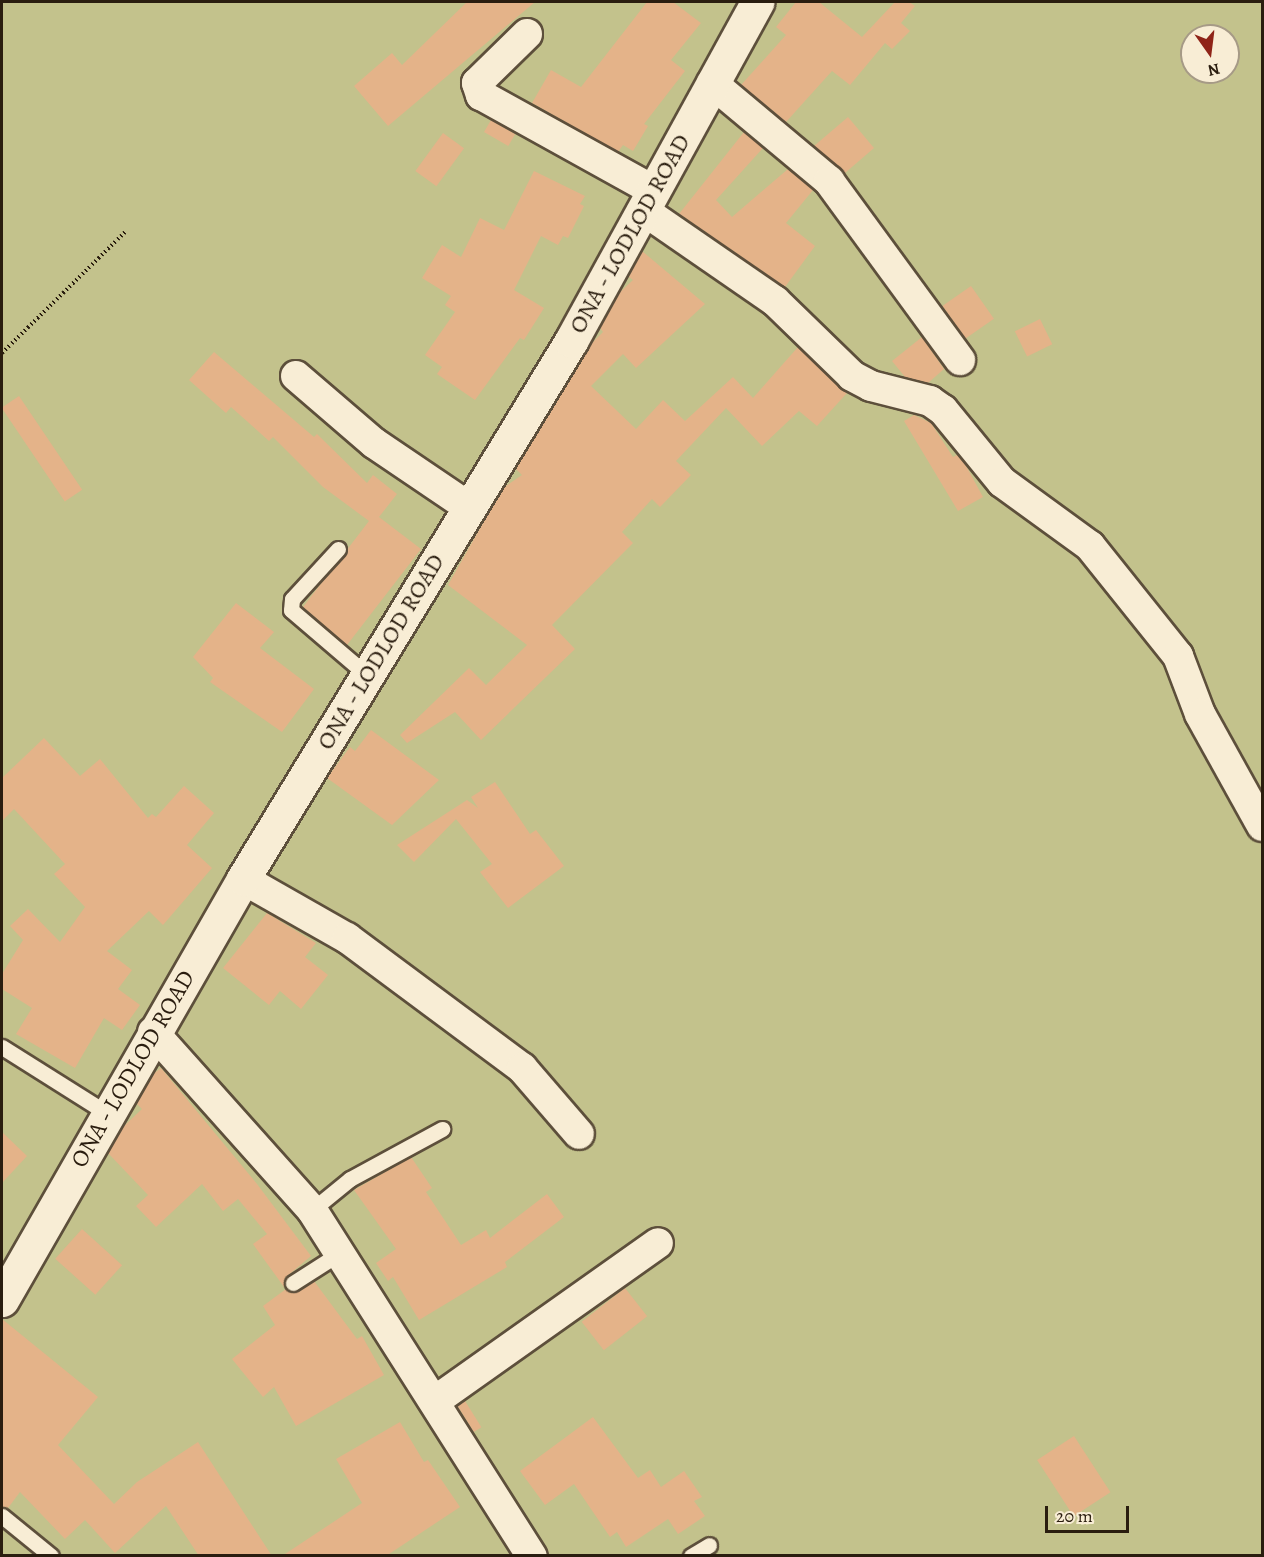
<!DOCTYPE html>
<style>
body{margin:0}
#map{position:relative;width:1264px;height:1557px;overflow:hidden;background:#f5e4be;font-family:Alegreya,serif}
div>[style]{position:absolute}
.green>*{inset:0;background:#c3c28c}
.building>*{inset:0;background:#e4b389;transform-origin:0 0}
.path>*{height:4px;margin-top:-2px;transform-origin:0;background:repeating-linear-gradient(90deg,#2a1d0f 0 1.5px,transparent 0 4.5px)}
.roads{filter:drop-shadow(2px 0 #5d4f3b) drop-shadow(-2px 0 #5d4f3b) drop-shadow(0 2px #5d4f3b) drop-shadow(0 -2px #5d4f3b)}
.lane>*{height:15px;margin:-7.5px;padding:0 7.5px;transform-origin:7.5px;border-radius:7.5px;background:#f8edd5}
.street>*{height:30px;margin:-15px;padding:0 15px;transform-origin:15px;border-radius:15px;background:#f8edd5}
.secondary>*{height:33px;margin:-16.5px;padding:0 16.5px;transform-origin:16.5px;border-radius:16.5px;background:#f8edd5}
span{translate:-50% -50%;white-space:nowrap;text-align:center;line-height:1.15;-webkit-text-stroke:6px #f8edd5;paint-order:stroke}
.street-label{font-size:24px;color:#2a1d0f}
.frame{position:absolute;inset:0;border:3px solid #2a1d0f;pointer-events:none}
.north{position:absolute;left:1180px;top:24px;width:60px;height:60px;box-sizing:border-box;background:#f8edd5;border:2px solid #a69a86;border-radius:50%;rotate:166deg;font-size:16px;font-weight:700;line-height:24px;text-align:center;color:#2a1d0f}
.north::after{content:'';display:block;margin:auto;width:21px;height:27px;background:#8f2418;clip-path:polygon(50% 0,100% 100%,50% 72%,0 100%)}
.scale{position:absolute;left:1045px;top:1506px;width:84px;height:27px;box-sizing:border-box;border:3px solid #2a1d0f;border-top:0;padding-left:8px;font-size:18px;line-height:21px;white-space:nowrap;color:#2a1d0f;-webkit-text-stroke:4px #f8edd5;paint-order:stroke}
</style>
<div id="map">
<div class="green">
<div style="clip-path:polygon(evenodd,2px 2px,1262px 2px,1262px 1555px,2px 1555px,2px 2px,1192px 36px,1228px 36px,1228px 72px,1192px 72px,1192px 36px)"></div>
</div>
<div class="building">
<div style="clip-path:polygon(467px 2px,535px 2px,388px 126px,354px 86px,392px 53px,402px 65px)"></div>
<div style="clip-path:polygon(647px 2px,673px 2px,701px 23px,671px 60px,685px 71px,644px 124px,648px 126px,633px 151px,623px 145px,618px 152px,532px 103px,551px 70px,581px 87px)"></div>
<div style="clip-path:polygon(796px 2px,819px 2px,862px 37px,895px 2px,909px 2px,915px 6px,901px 23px,910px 31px,892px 49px,885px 43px,850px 85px,832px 71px,786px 122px,741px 85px,786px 35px,776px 27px)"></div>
<div style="clip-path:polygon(848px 117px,874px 148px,845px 173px,814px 146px)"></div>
<div style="left:491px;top:120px;width:28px;height:14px;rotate:30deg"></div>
<div style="clip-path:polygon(744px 132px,763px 148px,716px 200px,732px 217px,788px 169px,813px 190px,786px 223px,815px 246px,785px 287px,679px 214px)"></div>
<div style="left:443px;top:133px;width:26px;height:47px;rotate:36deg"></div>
<div style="clip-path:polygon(534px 171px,585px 196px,580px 204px,584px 206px,568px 238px,563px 236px,558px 245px,541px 236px,514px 290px,544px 308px,524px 340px,520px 338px,475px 400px,437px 374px,442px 367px,425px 355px,455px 312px,445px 305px,451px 296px,422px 278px,442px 245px,461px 257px,480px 218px,504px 230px)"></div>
<div style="clip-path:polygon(642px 251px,705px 304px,636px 368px,623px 354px,591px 386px,636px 429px,663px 400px,685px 421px,733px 377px,753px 398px,798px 347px,847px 393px,817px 426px,799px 411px,762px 446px,726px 408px,676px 461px,691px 475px,660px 507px,652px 499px,622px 532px,633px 543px,552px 625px,575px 649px,481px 740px,455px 712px,407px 743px,400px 735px,469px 668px,486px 685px,527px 645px,448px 585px,503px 488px,522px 475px,515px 468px,591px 344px,603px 332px,600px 328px,618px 294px,633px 280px,628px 276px)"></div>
<div style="left:971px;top:286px;width:40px;height:35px;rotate:55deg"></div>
<div style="left:1040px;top:319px;width:28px;height:28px;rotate:64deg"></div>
<div style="clip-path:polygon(922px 337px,944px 369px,928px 383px,905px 377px,892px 361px)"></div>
<div style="clip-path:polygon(214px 352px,314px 437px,317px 434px,367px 483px,373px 475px,397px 494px,379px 517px,421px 549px,347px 645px,303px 607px,369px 521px,323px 487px,273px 437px,269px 441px,231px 407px,226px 413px,189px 380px)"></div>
<div style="left:19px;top:396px;width:113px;height:21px;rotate:56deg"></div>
<div style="clip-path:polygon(914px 415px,931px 423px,953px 457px,957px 455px,965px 464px,983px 497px,958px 511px,904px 421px)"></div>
<div style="clip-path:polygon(236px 603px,274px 632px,260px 648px,314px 689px,282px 732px,210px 682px,213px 678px,193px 657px)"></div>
<div style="clip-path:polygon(371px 730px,439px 780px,392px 825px,327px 778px,350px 747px,355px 751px)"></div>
<div style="clip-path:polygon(44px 738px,80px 776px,100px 759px,148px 818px,152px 814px,156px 817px,184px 786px,214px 813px,187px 845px,212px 868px,163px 925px,149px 911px,107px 951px,132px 970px,118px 989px,140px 1005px,122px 1030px,104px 1018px,75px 1068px,16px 1034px,32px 1008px,2px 989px,2px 974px,23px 940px,10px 926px,28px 909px,60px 942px,85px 907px,54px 874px,65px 864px,14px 809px,2px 821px,2px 778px)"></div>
<div style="clip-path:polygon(495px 782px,530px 834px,536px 830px,564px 866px,508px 908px,480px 872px,492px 864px,456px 819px,414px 862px,397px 845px,467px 800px,478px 808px,471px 797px)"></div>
<div style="clip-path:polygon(267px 913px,316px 943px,305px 957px,328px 975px,301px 1009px,280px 991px,269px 1005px,223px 968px)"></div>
<div style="clip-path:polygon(161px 1068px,257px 1184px,311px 1256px,285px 1278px,284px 1287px,253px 1244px,267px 1234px,238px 1199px,223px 1211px,202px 1184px,156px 1227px,136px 1206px,148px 1195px,108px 1153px,122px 1128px,142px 1109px,136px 1103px,152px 1075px)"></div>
<div style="clip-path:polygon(2px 1132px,27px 1156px,2px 1183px)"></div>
<div style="clip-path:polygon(411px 1157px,432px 1188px,426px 1192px,461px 1245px,486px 1230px,490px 1238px,547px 1194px,564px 1217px,505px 1262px,507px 1267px,419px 1320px,393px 1277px,388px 1281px,376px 1263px,396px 1249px,354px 1190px)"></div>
<div style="left:82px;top:1229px;width:54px;height:40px;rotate:42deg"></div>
<div style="clip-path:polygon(314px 1281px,357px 1339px,362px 1336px,384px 1375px,296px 1426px,274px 1387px,263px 1397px,232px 1359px,275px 1325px,263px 1306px,286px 1289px,294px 1293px)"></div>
<div style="left:625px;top:1288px;width:36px;height:55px;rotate:52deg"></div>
<div style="clip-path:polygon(2px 1319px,98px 1397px,58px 1445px,114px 1504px,137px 1482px,198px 1442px,272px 1556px,199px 1556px,166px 1506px,115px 1553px,85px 1520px,65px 1539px,20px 1492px,8px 1508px,2px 1507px)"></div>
<div style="left:465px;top:1401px;width:31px;height:9px;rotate:58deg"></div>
<div style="clip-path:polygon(593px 1417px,638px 1478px,650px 1470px,661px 1487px,684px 1471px,702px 1497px,694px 1501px,705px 1516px,678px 1534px,668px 1519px,626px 1547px,617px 1532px,610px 1537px,574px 1484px,545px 1505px,520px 1471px)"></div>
<div style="clip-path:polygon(400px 1422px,424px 1462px,428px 1460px,460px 1507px,386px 1556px,282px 1556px,362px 1503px,336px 1459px)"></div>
<div style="left:1074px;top:1436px;width:67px;height:44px;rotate:57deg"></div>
</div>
<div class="path">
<div style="left:2px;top:353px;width:173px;rotate:-44.5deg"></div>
</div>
<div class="roads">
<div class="lane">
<div style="left:338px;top:549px;width:68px;rotate:132.6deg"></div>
<div style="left:292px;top:599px;width:11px;rotate:95deg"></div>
<div style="left:291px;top:610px;width:100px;rotate:40.5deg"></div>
<div style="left:2px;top:1047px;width:124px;rotate:32.2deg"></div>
<div style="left:312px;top:1210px;width:49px;rotate:-39.2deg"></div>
<div style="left:350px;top:1179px;width:105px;rotate:-28.5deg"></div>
<div style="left:293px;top:1283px;width:56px;rotate:-32.6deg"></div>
<div style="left:2px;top:1516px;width:63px;rotate:39.2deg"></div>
<div style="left:691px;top:1556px;width:21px;rotate:-31deg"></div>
</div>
<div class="street">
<div style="left:527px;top:34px;width:70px;rotate:135.6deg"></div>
<div style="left:477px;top:83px;width:13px;rotate:72deg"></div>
<div style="left:481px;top:95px;width:198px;rotate:29deg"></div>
<div style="left:712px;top:83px;width:153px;rotate:39.9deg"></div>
<div style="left:829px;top:181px;width:222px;rotate:53.8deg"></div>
<div style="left:643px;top:210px;width:160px;rotate:34.6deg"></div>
<div style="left:775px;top:301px;width:107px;rotate:44.2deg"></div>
<div style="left:852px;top:376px;width:21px;rotate:28deg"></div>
<div style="left:871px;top:386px;width:61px;rotate:14.3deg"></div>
<div style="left:930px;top:401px;width:16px;rotate:35deg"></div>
<div style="left:943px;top:410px;width:93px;rotate:50.7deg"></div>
<div style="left:1002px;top:482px;width:109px;rotate:36deg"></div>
<div style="left:1090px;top:546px;width:141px;rotate:51.3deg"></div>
<div style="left:1178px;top:656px;width:62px;rotate:69.2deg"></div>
<div style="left:1200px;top:714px;width:128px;rotate:61deg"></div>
<div style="left:296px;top:376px;width:103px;rotate:40.7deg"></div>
<div style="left:374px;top:443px;width:116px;rotate:34.1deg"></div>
<div style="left:243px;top:879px;width:120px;rotate:29.6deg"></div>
<div style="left:347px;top:938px;width:218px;rotate:36.6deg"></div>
<div style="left:522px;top:1068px;width:87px;rotate:49.2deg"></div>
<div style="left:153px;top:1032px;width:239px;rotate:48.2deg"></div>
<div style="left:312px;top:1210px;width:410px;rotate:57.6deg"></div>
<div style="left:435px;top:1401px;width:273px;rotate:-35.3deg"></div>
</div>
<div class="secondary">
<div style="left:2px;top:1300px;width:485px;rotate:-60.2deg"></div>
<div style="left:243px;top:879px;width:630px;rotate:-58.63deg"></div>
<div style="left:571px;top:341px;width:387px;rotate:-61.2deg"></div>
</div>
</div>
<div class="street-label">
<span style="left:630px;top:234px;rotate:-61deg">ONA - LODLOD ROAD</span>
<span style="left:381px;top:652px;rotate:-59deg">ONA - LODLOD ROAD</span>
<span style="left:133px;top:1069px;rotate:-60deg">ONA - LODLOD ROAD</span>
</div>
<div class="frame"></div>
<div class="north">N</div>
<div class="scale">20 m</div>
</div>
